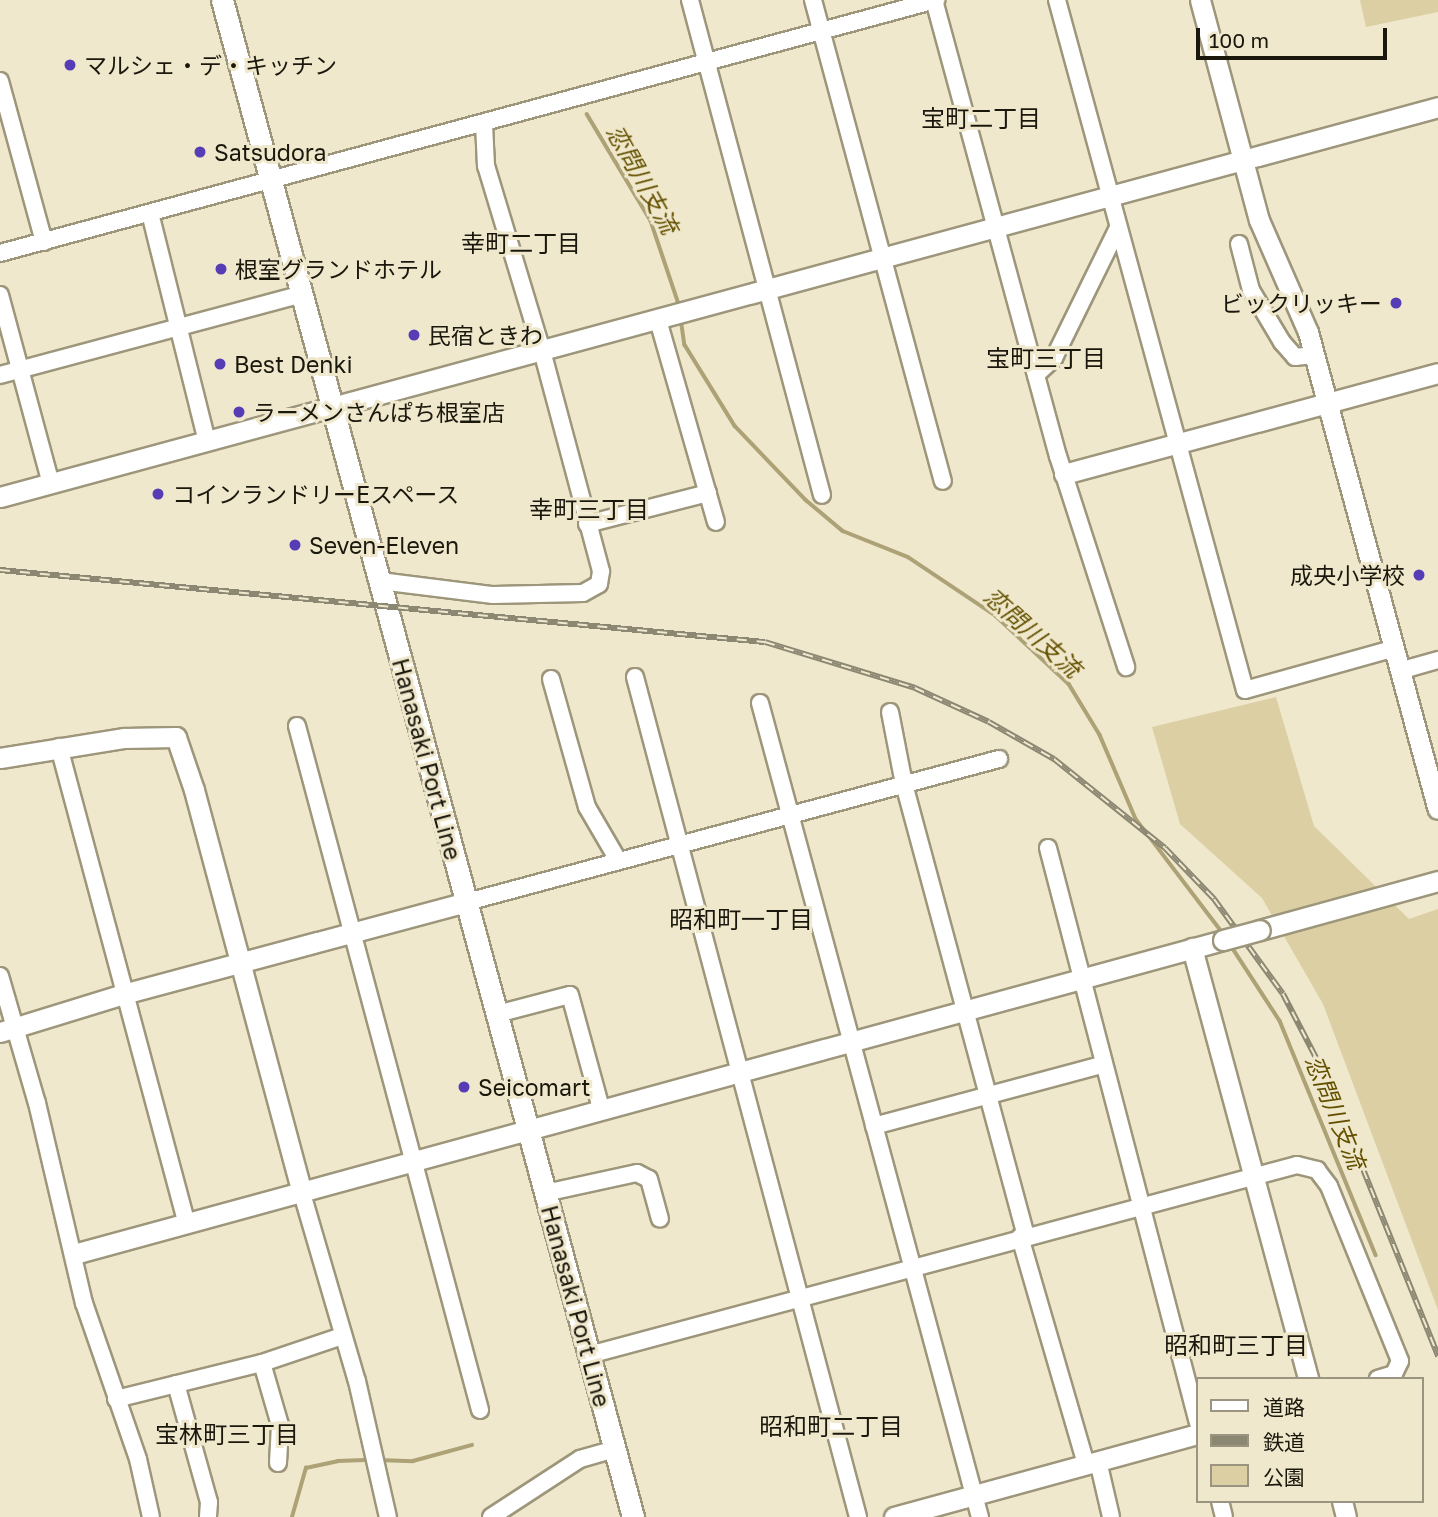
<!DOCTYPE html>
<meta charset="utf-8">
<style>
body{margin:0}
#map{position:relative;width:1438px;height:1517px;overflow:hidden;background:#f0e8cc;font-family:"Golos Text","Noto Sans JP",sans-serif}
div>[style]{position:absolute}
.green>*{inset:0;background:#dbcfa3}
.stream>*{height:3.5px;margin:-1.75px;padding:0 1.75px;transform-origin:1.75px;border-radius:1.75px;background:#ada176}
.roads{filter:drop-shadow(2px 0 #9d967b) drop-shadow(-2px 0 #9d967b) drop-shadow(0 2px #9d967b) drop-shadow(0 -2px #9d967b)}
.minor>*{height:16px;margin:-8px;padding:0 8px;transform-origin:8px;border-radius:8px;background:#fff}
.tertiary>*{height:19px;margin:-9.5px;padding:0 9.5px;transform-origin:9.5px;border-radius:9.5px;background:#fff}
.secondary>*{height:21px;margin:-10.5px;padding:0 10.5px;transform-origin:10.5px;border-radius:10.5px;background:#fff}
.rail>*{height:6px;margin-top:-3px;transform-origin:0;background:repeating-linear-gradient(90deg,#f0e8cc 0 10px,#8c8773 0 20px);box-sizing:border-box;border-block:2px solid #8c8773}
.bridges{filter:drop-shadow(2px 0 #9d967b) drop-shadow(-2px 0 #9d967b) drop-shadow(0 2px #9d967b) drop-shadow(0 -2px #9d967b)}
.tertiary-bridge>*{height:19px;margin:-9.5px;padding:0 9.5px;transform-origin:9.5px;border-radius:9.5px;background:#fff}
.dots>*{width:19px;height:19px;translate:-50% -50%;box-sizing:border-box;border:4px solid #f0e8cc;border-radius:50%}
span{translate:-50% -50%;white-space:nowrap;text-align:center;line-height:1.15;-webkit-text-stroke:6px #f0e8cc;paint-order:stroke}
.poi-label{font-size:23px;color:#1a170d}
.left{translate:0 -50%;text-align:left}
.right{translate:-100% -50%;text-align:right}
.street-label{font-size:23px;color:#1a170d}
.neighbourhood-label{font-size:24px;color:#1a170d}
.water-label{font-size:24px;color:#635100;font-style:italic}
.legend{position:absolute;left:1196px;top:1377px;width:228px;height:126px;box-sizing:border-box;background:#f0e8cc;border:2px solid #9a9480;margin:0;padding:9px 12px;list-style:none;font-size:21px;color:#1a170d}
.legend li{display:flex;align-items:center;gap:14px;height:35px}
.legend b{width:35px;border:2px solid #9a9480}
.scale{position:absolute;left:1196px;top:28px;width:191px;height:32px;box-sizing:border-box;border:4px solid #1a170d;border-top:0;padding-left:9px;font-size:21px;line-height:24px;white-space:nowrap;color:#1a170d;-webkit-text-stroke:5px #f0e8cc;paint-order:stroke}
</style>
<div id="map">
<div class="green">
<div style="clip-path:polygon(1360px 0,1438px 0,1438px 12px,1366px 27px)"></div>
<div style="clip-path:polygon(1276px 697px,1314px 826px,1409px 919px,1438px 909px,1438px 1310px,1323px 1004px,1262px 898px,1180px 824px,1152px 727px)"></div>
</div>
<div class="stream">
<div style="left:587px;top:114px;width:125px;rotate:59.1deg"></div>
<div style="left:651px;top:221px;width:91px;rotate:71.4deg"></div>
<div style="left:681px;top:318px;width:27px;rotate:82deg"></div>
<div style="left:685px;top:345px;width:95px;rotate:58.3deg"></div>
<div style="left:735px;top:426px;width:103px;rotate:46.2deg"></div>
<div style="left:806px;top:500px;width:48px;rotate:40deg"></div>
<div style="left:843px;top:531px;width:70px;rotate:21.8deg"></div>
<div style="left:908px;top:557px;width:106px;rotate:33.8deg"></div>
<div style="left:996px;top:616px;width:100px;rotate:43deg"></div>
<div style="left:1069px;top:684px;width:60px;rotate:58.7deg"></div>
<div style="left:1100px;top:735px;width:91px;rotate:66.8deg"></div>
<div style="left:1136px;top:819px;width:142px;rotate:52.7deg"></div>
<div style="left:1230px;top:944px;width:92px;rotate:57deg"></div>
<div style="left:1280px;top:1021px;width:253px;rotate:67.7deg"></div>
<div style="left:378px;top:1460px;width:35px;rotate:2deg"></div>
<div style="left:413px;top:1461px;width:61px;rotate:-15.2deg"></div>
<div style="left:292px;top:1517px;width:51px;rotate:-74.1deg"></div>
<div style="left:306px;top:1468px;width:33px;rotate:-12deg"></div>
<div style="left:338px;top:1461px;width:33px;rotate:-2deg"></div>
</div>
<div class="roads">
<div class="minor">
<div style="left:690px;top:0;width:512px;rotate:75.07deg"></div>
<div style="left:813px;top:0;width:498px;rotate:74.9deg"></div>
<div style="left:934px;top:0;width:473px;rotate:74.8deg"></div>
<div style="left:1058px;top:456px;width:222px;rotate:72.1deg"></div>
<div style="left:1057px;top:0;width:715px;rotate:74.76deg"></div>
<div style="left:1245px;top:690px;width:153px;rotate:-15.6deg"></div>
<div style="left:0;top:81px;width:167px;rotate:74.7deg"></div>
<div style="left:150px;top:213px;width:236px;rotate:76deg"></div>
<div style="left:1239px;top:244px;width:48px;rotate:75.4deg"></div>
<div style="left:1251px;top:290px;width:61px;rotate:59.2deg"></div>
<div style="left:1282px;top:342px;width:20px;rotate:49deg"></div>
<div style="left:1295px;top:357px;width:20px;rotate:-6deg"></div>
<div style="left:0;top:253px;width:970px;rotate:-15.13deg"></div>
<div style="left:0;top:295px;width:196px;rotate:74.9deg"></div>
<div style="left:658px;top:320px;width:210px;rotate:74deg"></div>
<div style="left:0;top:375px;width:313px;rotate:-15deg"></div>
<div style="left:1036px;top:375px;width:25px;rotate:-43deg"></div>
<div style="left:1054px;top:358px;width:145px;rotate:-63.8deg"></div>
<div style="left:587px;top:524px;width:125px;rotate:-14.4deg"></div>
<div style="left:380px;top:581px;width:114px;rotate:7.1deg"></div>
<div style="left:493px;top:595px;width:90px;rotate:-1.3deg"></div>
<div style="left:583px;top:593px;width:18px;rotate:-29deg"></div>
<div style="left:599px;top:584px;width:13px;rotate:-81deg"></div>
<div style="left:601px;top:571px;width:228px;rotate:-105deg"></div>
<div style="left:542px;top:351px;width:193px;rotate:-106.8deg"></div>
<div style="left:486px;top:166px;width:43px;rotate:-92.7deg"></div>
<div style="left:1399px;top:671px;width:41px;rotate:-15.8deg"></div>
<div style="left:635px;top:677px;width:869px;rotate:75.13deg"></div>
<div style="left:551px;top:679px;width:133px;rotate:74.3deg"></div>
<div style="left:587px;top:807px;width:61px;rotate:59.7deg"></div>
<div style="left:760px;top:703px;width:843px;rotate:74.88deg"></div>
<div style="left:890px;top:712px;width:73px;rotate:79deg"></div>
<div style="left:904px;top:784px;width:467px;rotate:74.9deg"></div>
<div style="left:297px;top:726px;width:708px;rotate:75.02deg"></div>
<div style="left:59px;top:747px;width:490px;rotate:75deg"></div>
<div style="left:1048px;top:848px;width:594px;rotate:75.38deg"></div>
<div style="left:467px;top:902px;width:551px;rotate:-15.05deg"></div>
<div style="left:0;top:976px;width:132px;rotate:73.8deg"></div>
<div style="left:37px;top:1103px;width:205px;rotate:76.8deg"></div>
<div style="left:84px;top:1303px;width:165px;rotate:70.9deg"></div>
<div style="left:138px;top:1459px;width:59px;rotate:77.4deg"></div>
<div style="left:497px;top:1014px;width:75px;rotate:-14.6deg"></div>
<div style="left:570px;top:995px;width:117px;rotate:74.7deg"></div>
<div style="left:874px;top:1126px;width:236px;rotate:-15deg"></div>
<div style="left:301px;top:1190px;width:199px;rotate:73.7deg"></div>
<div style="left:357px;top:1381px;width:139px;rotate:77.2deg"></div>
<div style="left:545px;top:1193px;width:94px;rotate:-12.3deg"></div>
<div style="left:637px;top:1173px;width:13px;rotate:27deg"></div>
<div style="left:649px;top:1179px;width:41px;rotate:74.6deg"></div>
<div style="left:1020px;top:1237px;width:236px;rotate:73.8deg"></div>
<div style="left:589px;top:1355px;width:733px;rotate:-15.02deg"></div>
<div style="left:1297px;top:1165px;width:21px;rotate:14deg"></div>
<div style="left:1317px;top:1170px;width:20px;rotate:53deg"></div>
<div style="left:1329px;top:1186px;width:189px;rotate:67.9deg"></div>
<div style="left:1400px;top:1361px;width:14px;rotate:115deg"></div>
<div style="left:1394px;top:1374px;width:17px;rotate:163deg"></div>
<div style="left:262px;top:1363px;width:65px;rotate:73.8deg"></div>
<div style="left:280px;top:1425px;width:38px;rotate:93deg"></div>
<div style="left:176px;top:1384px;width:123px;rotate:74.4deg"></div>
<div style="left:209px;top:1502px;width:15px;rotate:94deg"></div>
<div style="left:116px;top:1399px;width:150px;rotate:-13.9deg"></div>
<div style="left:262px;top:1363px;width:84px;rotate:-18.6deg"></div>
<div style="left:1098px;top:1461px;width:57px;rotate:76.9deg"></div>
<div style="left:1220px;top:1501px;width:16px;rotate:76deg"></div>
<div style="left:491px;top:1517px;width:106px;rotate:-33.1deg"></div>
<div style="left:580px;top:1459px;width:36px;rotate:-16deg"></div>
</div>
<div class="tertiary">
<div style="left:1200px;top:0;width:228px;rotate:75deg"></div>
<div style="left:1259px;top:220px;width:122px;rotate:66.4deg"></div>
<div style="left:1308px;top:332px;width:494px;rotate:74.8deg"></div>
<div style="left:1064px;top:474px;width:387px;rotate:-15.1deg"></div>
<div style="left:0;top:497px;width:1490px;rotate:-15.17deg"></div>
<div style="left:0;top:758px;width:126px;rotate:-9.2deg"></div>
<div style="left:124px;top:738px;width:52px;rotate:-1.1deg"></div>
<div style="left:176px;top:737px;width:56px;rotate:71.2deg"></div>
<div style="left:194px;top:790px;width:414px;rotate:75deg"></div>
<div style="left:1260px;top:930px;width:185px;rotate:-15.4deg"></div>
<div style="left:1192px;top:948px;width:446px;rotate:74.9deg"></div>
<div style="left:0;top:1032px;width:133px;rotate:-17.1deg"></div>
<div style="left:127px;top:993px;width:352px;rotate:-15deg"></div>
<div style="left:74px;top:1254px;width:1191px;rotate:-15.28deg"></div>
<div style="left:1342px;top:1501px;width:16px;rotate:76deg"></div>
<div style="left:894px;top:1517px;width:315px;rotate:-15.3deg"></div>
</div>
<div class="secondary">
<div style="left:222px;top:0;width:1572px;rotate:74.84deg"></div>
</div>
</div>
<div class="rail">
<div style="left:0;top:570px;width:768px;rotate:5.38deg"></div>
<div style="left:765px;top:642px;width:157px;rotate:17deg"></div>
<div style="left:915px;top:688px;width:81px;rotate:24.7deg"></div>
<div style="left:989px;top:722px;width:75px;rotate:29.6deg"></div>
<div style="left:1054px;top:759px;width:142px;rotate:38.7deg"></div>
<div style="left:1165px;top:848px;width:71px;rotate:46.1deg"></div>
<div style="left:1214px;top:899px;width:117px;rotate:54deg"></div>
<div style="left:1283px;top:994px;width:93px;rotate:62.6deg"></div>
<div style="left:1326px;top:1077px;width:301px;rotate:68.1deg"></div>
</div>
<div class="bridges">
<div class="tertiary-bridge">
<div style="left:1223px;top:940px;width:38px;rotate:-15deg"></div>
</div>
</div>
<div class="dots">
<div style="left:70px;top:65px;background:#573db5"></div>
<div style="left:200px;top:152px;background:#573db5"></div>
<div style="left:221px;top:269px;background:#573db5"></div>
<div style="left:1396px;top:303px;background:#573db5"></div>
<div style="left:414px;top:335px;background:#573db5"></div>
<div style="left:220px;top:364px;background:#573db5"></div>
<div style="left:239px;top:412px;background:#573db5"></div>
<div style="left:158px;top:494px;background:#573db5"></div>
<div style="left:295px;top:545px;background:#573db5"></div>
<div style="left:1419px;top:575px;background:#573db5"></div>
<div style="left:464px;top:1087px;background:#573db5"></div>
</div>
<div class="poi-label">
<span class="left" style="left:84px;top:65px">マルシェ・デ・キッチン</span>
<span class="left" style="left:214px;top:152px">Satsudora</span>
<span class="left" style="left:235px;top:269px">根室グランドホテル</span>
<span class="right" style="left:1382px;top:303px">ビックリッキー</span>
<span class="left" style="left:428px;top:335px">民宿ときわ</span>
<span class="left" style="left:234px;top:364px">Best Denki</span>
<span class="left" style="left:253px;top:412px">ラーメンさんぱち根室店</span>
<span class="left" style="left:172px;top:494px">コインランドリーEスペース</span>
<span class="left" style="left:309px;top:545px">Seven-Eleven</span>
<span class="right" style="left:1405px;top:575px">成央小学校</span>
<span class="left" style="left:478px;top:1087px">Seicomart</span>
</div>
<div class="street-label">
<span style="left:427px;top:759px;rotate:75deg">Hanasaki Port Line</span>
<span style="left:576px;top:1306px;rotate:75deg">Hanasaki Port Line</span>
</div>
<div class="neighbourhood-label">
<span style="left:981px;top:118px">宝町二丁目</span>
<span style="left:521px;top:243px">幸町二丁目</span>
<span style="left:1046px;top:358px">宝町三丁目</span>
<span style="left:589px;top:509px">幸町三丁目</span>
<span style="left:741px;top:919px">昭和町一丁目</span>
<span style="left:1236px;top:1345px">昭和町三丁目</span>
<span style="left:831px;top:1426px">昭和町二丁目</span>
<span style="left:227px;top:1434px">宝林町三丁目</span>
</div>
<div class="water-label">
<span style="left:643px;top:179px;rotate:61deg">恋問川支流</span>
<span style="left:1033px;top:632px;rotate:42deg">恋問川支流</span>
<span style="left:1336px;top:1112px;rotate:68deg">恋問川支流</span>
</div>
<ul class="legend">
<li><b style="height:9px;background:#fff"></b>道路</li>
<li><b style="height:9px;background:#8c8773"></b>鉄道</li>
<li><b style="height:19px;background:#dbcfa3"></b>公園</li>
</ul>
<div class="scale">100 m</div>
</div>
